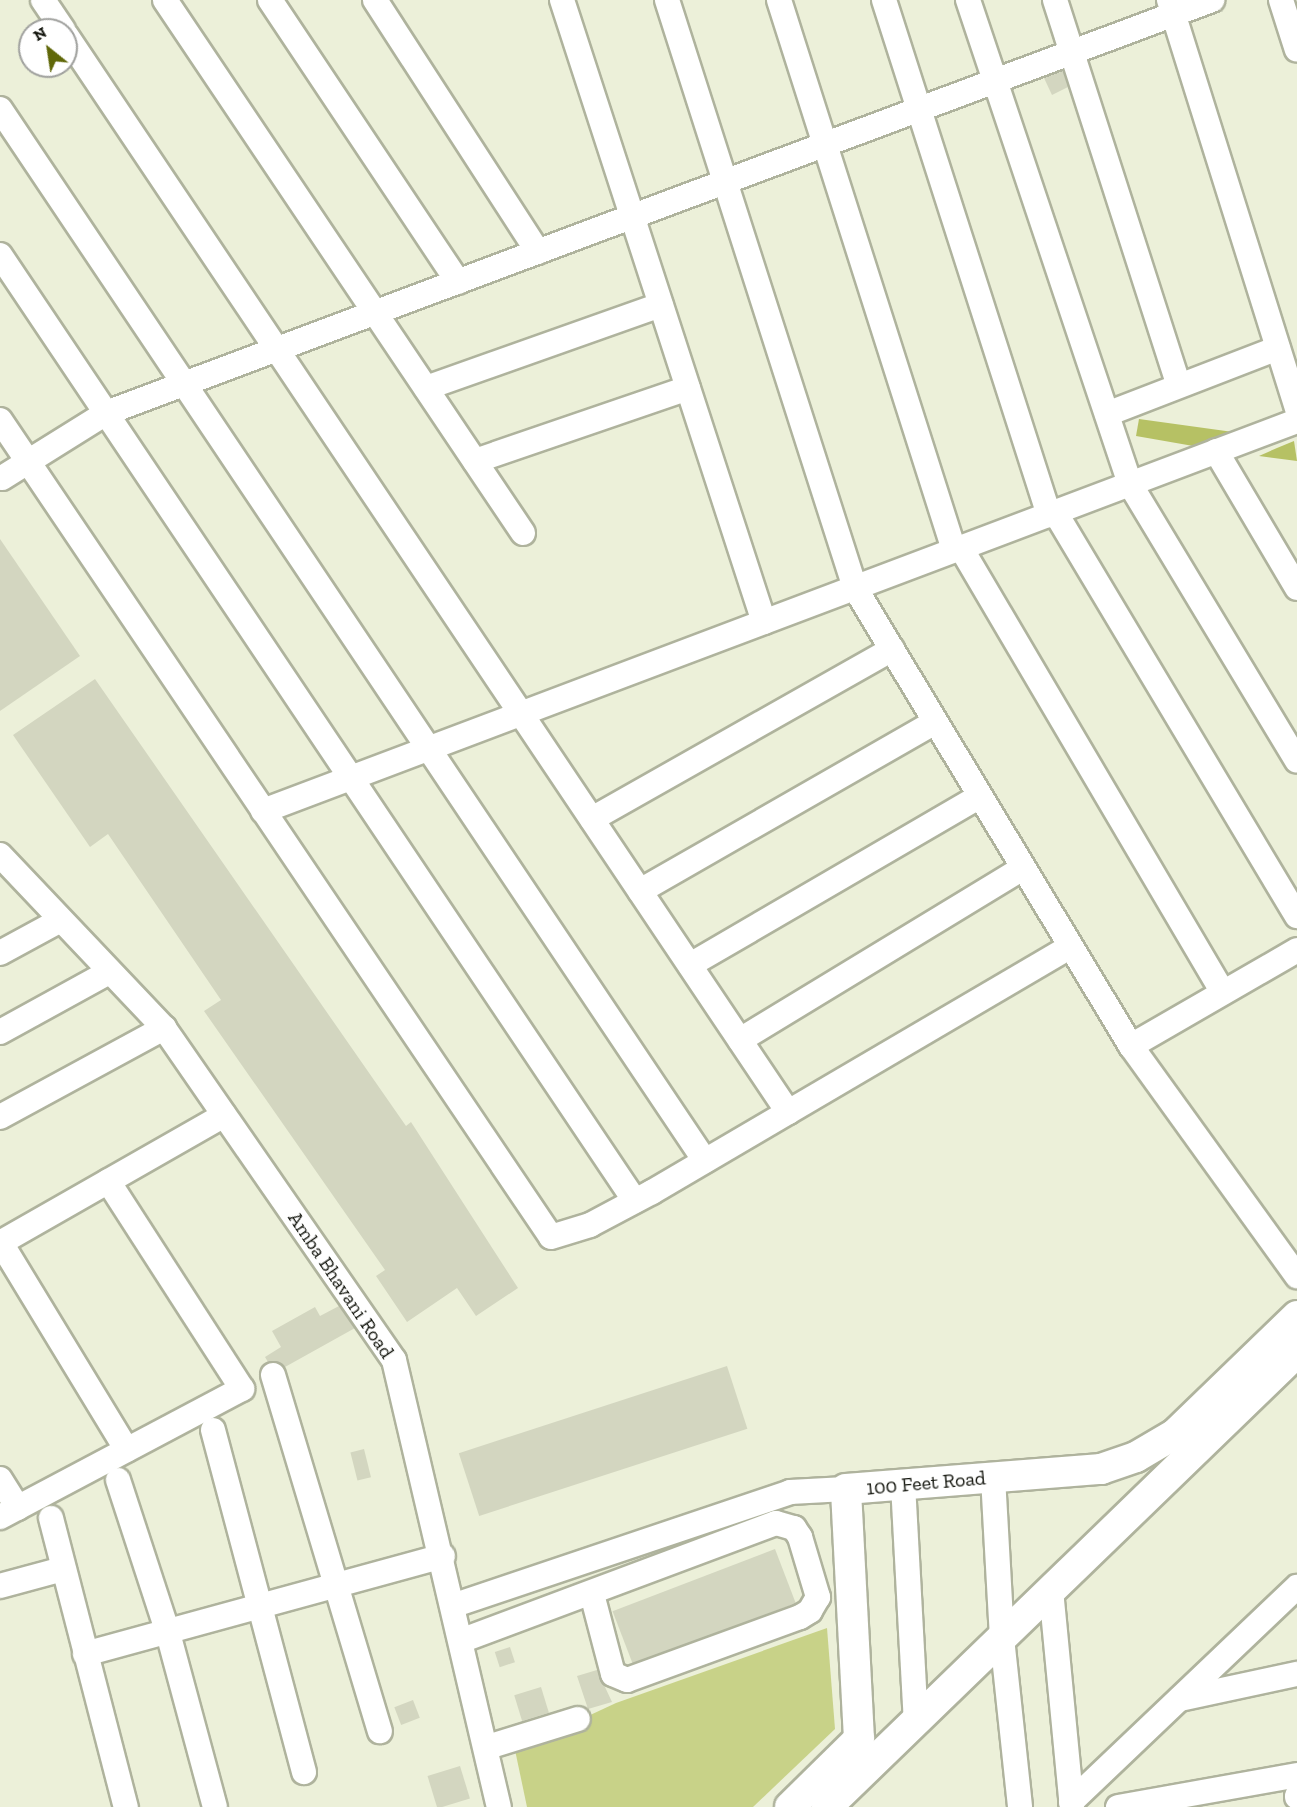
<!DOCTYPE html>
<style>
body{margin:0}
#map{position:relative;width:1297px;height:1807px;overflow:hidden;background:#ecf0d9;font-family:"Zilla Slab",serif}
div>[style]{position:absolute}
.green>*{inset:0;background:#c8d288}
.water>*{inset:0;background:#b6c164}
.building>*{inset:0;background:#d3d6c0;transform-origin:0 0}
.roads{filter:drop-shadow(2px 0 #afb39d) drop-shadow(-2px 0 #afb39d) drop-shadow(0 2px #afb39d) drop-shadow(0 -2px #afb39d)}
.minor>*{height:24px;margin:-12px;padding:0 12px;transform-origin:12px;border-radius:12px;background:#fff}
.major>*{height:30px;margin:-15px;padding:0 15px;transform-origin:15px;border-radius:15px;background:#fff}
span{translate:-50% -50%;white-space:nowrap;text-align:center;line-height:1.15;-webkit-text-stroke:4.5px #fff;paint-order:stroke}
.street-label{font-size:20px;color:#12140c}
.north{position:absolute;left:18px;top:18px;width:60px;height:60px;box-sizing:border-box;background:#fff;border:2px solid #a0a19e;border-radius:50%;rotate:330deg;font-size:16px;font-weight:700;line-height:24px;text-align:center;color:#12140c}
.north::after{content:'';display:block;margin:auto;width:21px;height:27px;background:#606809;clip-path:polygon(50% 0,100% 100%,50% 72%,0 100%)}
</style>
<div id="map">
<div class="green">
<div style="clip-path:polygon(827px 1628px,835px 1729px,753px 1807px,527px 1807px,515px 1750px,616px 1703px)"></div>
</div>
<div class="water">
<div style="clip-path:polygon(1139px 419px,1233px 432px,1199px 447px,1136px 436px)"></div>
<div style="clip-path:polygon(1294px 441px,1297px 461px,1259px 456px,1277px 448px)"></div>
</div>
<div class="building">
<div style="clip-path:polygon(1063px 71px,1068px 87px,1052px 95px,1044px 78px)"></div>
<div style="clip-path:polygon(0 539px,80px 656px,0 711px)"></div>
<div style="clip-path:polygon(95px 679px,406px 1126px,411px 1122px,518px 1288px,476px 1316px,457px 1288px,407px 1322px,376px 1276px,385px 1270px,204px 1011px,221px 1000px,108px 834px,90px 847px,13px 735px)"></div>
<div style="clip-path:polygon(339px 1306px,355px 1328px,285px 1367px,268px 1362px,265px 1357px,281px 1347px,272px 1331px,315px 1307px,320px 1316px)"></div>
<div style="left:727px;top:1366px;width:66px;height:282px;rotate:72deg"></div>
<div style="left:364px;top:1449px;width:29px;height:14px;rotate:76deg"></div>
<div style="left:775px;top:1549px;width:58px;height:174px;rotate:69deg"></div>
<div style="left:510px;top:1647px;width:16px;height:16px;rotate:72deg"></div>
<div style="clip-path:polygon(597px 1670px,612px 1702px,588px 1709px,577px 1676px)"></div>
<div style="left:541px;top:1687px;width:27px;height:28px;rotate:73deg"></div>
<div style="left:413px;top:1700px;width:19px;height:20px;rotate:69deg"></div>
<div style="left:460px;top:1766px;width:34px;height:34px;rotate:73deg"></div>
</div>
<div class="roads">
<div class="minor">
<div style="left:43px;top:0;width:36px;rotate:56deg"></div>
<div style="left:165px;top:0;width:642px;rotate:56.11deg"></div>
<div style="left:270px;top:0;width:339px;rotate:56.3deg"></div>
<div style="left:375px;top:0;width:300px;rotate:57.1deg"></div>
<div style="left:562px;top:0;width:654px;rotate:72.01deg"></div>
<div style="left:667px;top:0;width:617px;rotate:72.27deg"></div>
<div style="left:855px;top:588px;width:535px;rotate:58.93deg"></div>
<div style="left:1131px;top:1046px;width:284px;rotate:54.2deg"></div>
<div style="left:779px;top:0;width:577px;rotate:72.35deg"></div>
<div style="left:884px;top:0;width:541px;rotate:72.24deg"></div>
<div style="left:968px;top:0;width:510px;rotate:71.49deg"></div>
<div style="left:1130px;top:484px;width:323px;rotate:58.9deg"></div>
<div style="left:1055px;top:0;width:405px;rotate:72.2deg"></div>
<div style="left:1169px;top:0;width:428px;rotate:72.6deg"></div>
<div style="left:1281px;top:0;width:52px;rotate:72.3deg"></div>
<div style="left:66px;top:35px;width:1297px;rotate:56.16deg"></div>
<div style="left:0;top:109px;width:1266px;rotate:56.17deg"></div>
<div style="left:0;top:255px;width:1139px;rotate:56.13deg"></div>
<div style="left:426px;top:388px;width:249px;rotate:-19.5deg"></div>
<div style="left:1107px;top:414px;width:183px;rotate:-21.1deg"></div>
<div style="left:0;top:420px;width:985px;rotate:56deg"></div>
<div style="left:551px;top:1237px;width:41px;rotate:-17.1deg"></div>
<div style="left:590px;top:1225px;width:70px;rotate:-28deg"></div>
<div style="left:652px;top:1192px;width:484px;rotate:-30.4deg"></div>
<div style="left:1216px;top:451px;width:159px;rotate:59.4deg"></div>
<div style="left:475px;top:461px;width:225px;rotate:-18.9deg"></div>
<div style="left:2px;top:478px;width:123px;rotate:-32deg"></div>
<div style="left:106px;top:413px;width:1181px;rotate:-20.48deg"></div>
<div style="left:1055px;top:512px;width:471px;rotate:59.1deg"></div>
<div style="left:961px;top:548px;width:514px;rotate:59.49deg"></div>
<div style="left:263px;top:811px;width:1105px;rotate:-20.67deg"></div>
<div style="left:592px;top:819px;width:345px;rotate:-29.5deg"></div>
<div style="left:0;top:855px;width:238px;rotate:46.5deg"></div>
<div style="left:164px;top:1028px;width:404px;rotate:55.3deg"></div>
<div style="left:394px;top:1360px;width:459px;rotate:76.8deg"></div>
<div style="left:640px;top:891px;width:340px;rotate:-29.8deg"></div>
<div style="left:0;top:953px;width:67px;rotate:-28.5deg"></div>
<div style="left:690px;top:965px;width:334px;rotate:-30.2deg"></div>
<div style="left:0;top:1032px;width:124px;rotate:-28.8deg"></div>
<div style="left:740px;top:1040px;width:331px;rotate:-31.3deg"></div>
<div style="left:1131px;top:1046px;width:192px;rotate:-30deg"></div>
<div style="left:0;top:1117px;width:187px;rotate:-28.5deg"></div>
<div style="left:0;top:1243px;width:258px;rotate:-29.7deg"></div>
<div style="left:1px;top:1243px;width:242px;rotate:58.7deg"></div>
<div style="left:273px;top:1375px;width:372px;rotate:73.3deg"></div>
<div style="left:213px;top:1430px;width:354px;rotate:75.1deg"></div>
<div style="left:993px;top:1477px;width:161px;rotate:86.8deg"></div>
<div style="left:1002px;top:1638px;width:170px;rotate:83.9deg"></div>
<div style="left:0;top:1479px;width:34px;rotate:58deg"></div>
<div style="left:118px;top:1480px;width:161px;rotate:71.9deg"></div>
<div style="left:168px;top:1633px;width:180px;rotate:74.9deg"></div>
<div style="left:903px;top:1484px;width:237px;rotate:86.9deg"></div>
<div style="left:0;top:1517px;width:274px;rotate:-27.9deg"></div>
<div style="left:242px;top:1389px;width:247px;rotate:-122.8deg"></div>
<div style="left:51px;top:1518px;width:299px;rotate:75.5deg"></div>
<div style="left:0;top:1586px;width:65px;rotate:-15.1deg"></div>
<div style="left:1051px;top:1590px;width:218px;rotate:84.5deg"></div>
<div style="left:455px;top:1605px;width:354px;rotate:-18.6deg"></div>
<div style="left:790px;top:1492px;width:56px;rotate:-3.1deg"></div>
<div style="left:463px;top:1640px;width:334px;rotate:-20.5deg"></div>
<div style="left:776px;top:1523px;width:19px;rotate:16deg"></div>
<div style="left:794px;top:1528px;width:11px;rotate:56deg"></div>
<div style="left:800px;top:1537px;width:63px;rotate:73.3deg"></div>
<div style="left:818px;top:1597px;width:16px;rotate:120deg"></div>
<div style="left:810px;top:1611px;width:12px;rotate:149deg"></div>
<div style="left:800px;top:1617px;width:184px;rotate:160deg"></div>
<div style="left:627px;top:1680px;width:15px;rotate:-157deg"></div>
<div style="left:613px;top:1674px;width:83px;rotate:-104.7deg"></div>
<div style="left:85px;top:1654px;width:371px;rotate:-15.3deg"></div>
<div style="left:1180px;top:1699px;width:120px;rotate:-12.1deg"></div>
<div style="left:488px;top:1747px;width:94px;rotate:-17.3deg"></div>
<div style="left:1297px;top:1796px;width:1px;rotate:90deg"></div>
<div style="left:1071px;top:1802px;width:312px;rotate:-43.6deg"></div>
<div style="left:1118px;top:1807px;width:182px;rotate:-10.1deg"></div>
</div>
<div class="major">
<div style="left:790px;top:1807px;width:97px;rotate:-44.6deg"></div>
<div style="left:859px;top:1739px;width:250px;rotate:-93deg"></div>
<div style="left:846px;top:1489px;width:256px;rotate:-4.5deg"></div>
<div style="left:1101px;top:1469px;width:37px;rotate:-19deg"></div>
<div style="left:1136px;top:1457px;width:45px;rotate:-30.5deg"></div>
<div style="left:1175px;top:1434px;width:170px;rotate:-44deg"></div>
<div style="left:827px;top:1807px;width:654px;rotate:-44.07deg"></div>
</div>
</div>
<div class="street-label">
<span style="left:341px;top:1285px;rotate:56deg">Amba Bhavani Road</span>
<span style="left:926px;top:1483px;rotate:-5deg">100 Feet Road</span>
</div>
<div class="north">N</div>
</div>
